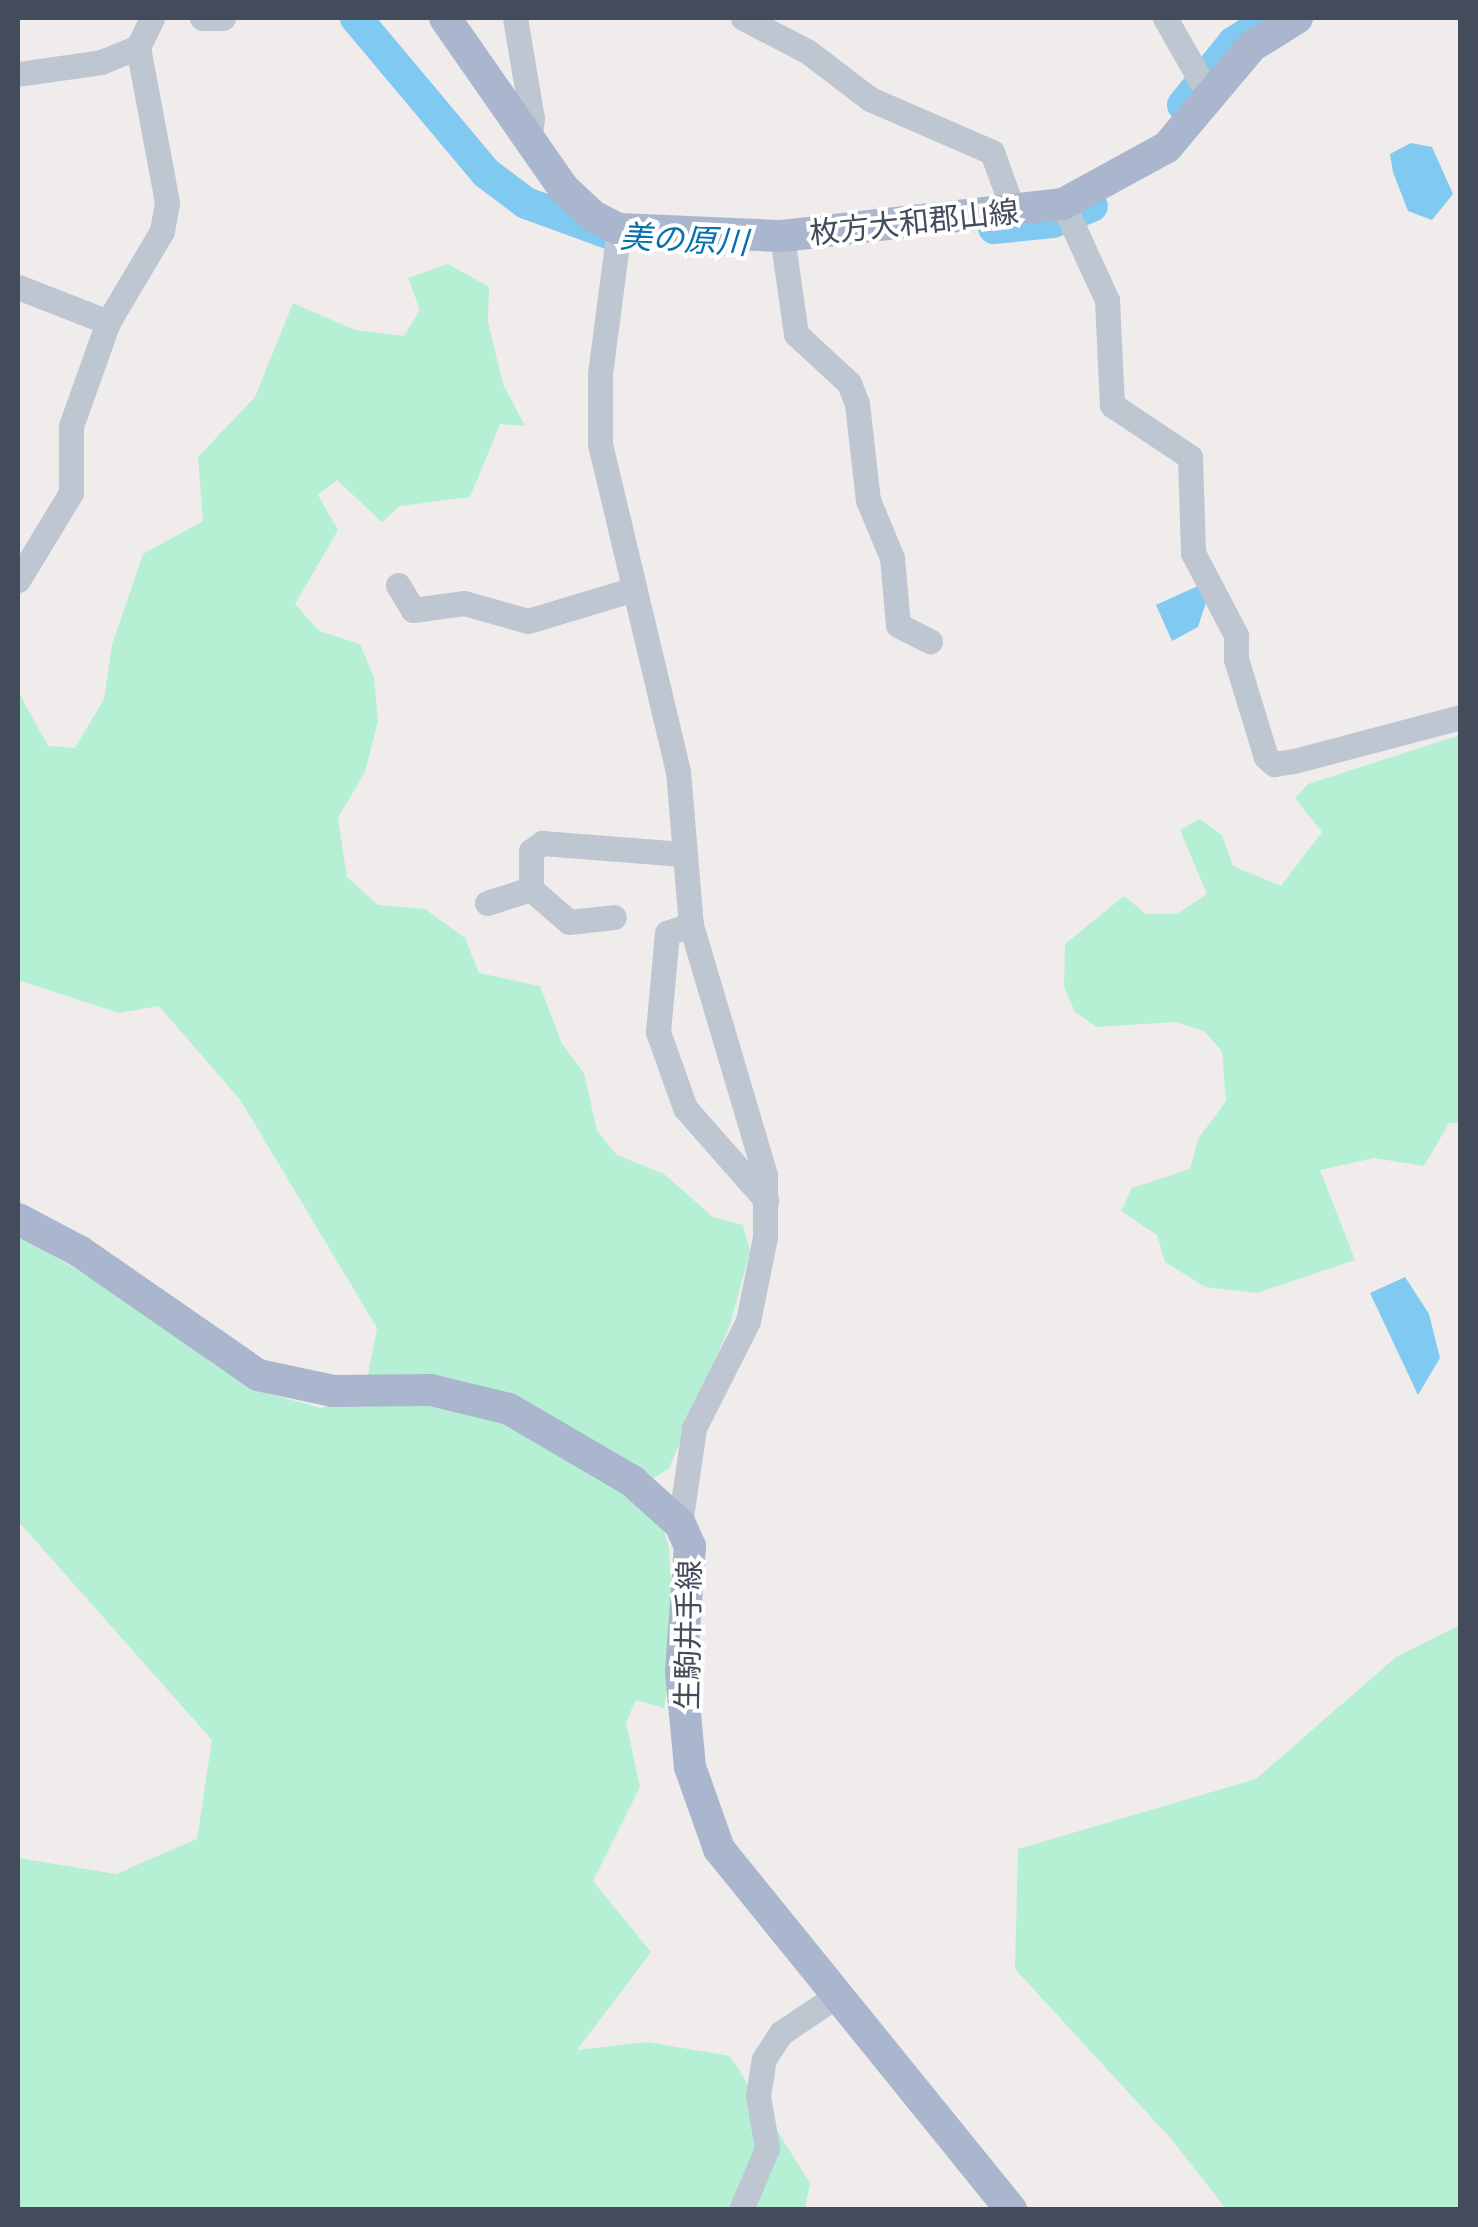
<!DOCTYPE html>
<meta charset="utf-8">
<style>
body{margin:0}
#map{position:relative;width:1478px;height:2227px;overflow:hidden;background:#efeceb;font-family:"Public Sans","Noto Sans JP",sans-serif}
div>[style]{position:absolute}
.green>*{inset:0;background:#b6f0d4}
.water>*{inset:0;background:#80c9f0}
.river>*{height:32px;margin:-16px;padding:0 16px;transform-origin:16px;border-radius:16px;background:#80c9f0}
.minor>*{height:25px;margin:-12.5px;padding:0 12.5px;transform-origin:12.5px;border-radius:12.5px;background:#bec6d2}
.major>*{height:32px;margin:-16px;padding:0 16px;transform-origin:16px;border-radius:16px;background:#a9b6cd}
span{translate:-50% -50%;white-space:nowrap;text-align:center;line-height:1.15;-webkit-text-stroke:8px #fff;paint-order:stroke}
.street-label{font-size:30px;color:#434c5a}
.water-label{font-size:32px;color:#0571ab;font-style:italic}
.frame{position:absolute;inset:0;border:20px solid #434c5a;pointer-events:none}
</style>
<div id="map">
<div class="green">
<div style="clip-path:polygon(448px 264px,489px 287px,488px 322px,503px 384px,525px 426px,500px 424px,470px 497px,400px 506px,382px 522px,337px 480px,318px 495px,338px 530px,295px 604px,319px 631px,360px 644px,374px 678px,378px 721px,365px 772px,338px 818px,347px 877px,378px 905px,425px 909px,465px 938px,479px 973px,540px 986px,562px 1044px,584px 1073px,597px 1131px,617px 1155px,664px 1174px,713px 1217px,743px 1225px,750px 1251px,730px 1325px,669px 1468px,650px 1481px,669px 1548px,675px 1643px,664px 1708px,636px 1700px,626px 1722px,640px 1787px,593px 1881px,651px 1952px,577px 2050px,647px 2042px,730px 2056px,810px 2183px,805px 2209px,18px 2209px,18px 1858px,116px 1874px,197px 1839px,212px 1740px,18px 1521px,18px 1235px,149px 1312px,213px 1364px,259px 1391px,321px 1408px,364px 1395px,377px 1328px,241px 1101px,159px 1006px,119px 1013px,18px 980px,18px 691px,48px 746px,75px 748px,104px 699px,112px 645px,143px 554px,203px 521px,198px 457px,255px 397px,293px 303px,355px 330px,404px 336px,420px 310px,408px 278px)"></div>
<div style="clip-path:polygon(1460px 735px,1460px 1122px,1449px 1123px,1424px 1166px,1374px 1158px,1320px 1170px,1355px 1260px,1257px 1293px,1205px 1287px,1165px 1262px,1157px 1235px,1121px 1211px,1132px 1188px,1190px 1169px,1198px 1139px,1226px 1101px,1222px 1051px,1204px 1031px,1175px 1022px,1097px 1027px,1075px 1012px,1064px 986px,1065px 944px,1124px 896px,1146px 914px,1177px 914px,1207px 894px,1180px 830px,1200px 819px,1222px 835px,1233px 866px,1281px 886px,1322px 832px,1295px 798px,1308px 784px)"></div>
<div style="clip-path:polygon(1460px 1625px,1460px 2209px,1226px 2209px,1172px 2140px,1015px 1969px,1018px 1849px,1256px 1779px,1396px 1657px)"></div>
</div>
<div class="water">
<div style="clip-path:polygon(1411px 143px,1432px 147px,1453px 194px,1432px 220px,1408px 211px,1393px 172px,1390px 154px)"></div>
<div style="clip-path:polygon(1200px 585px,1207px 599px,1198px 627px,1172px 641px,1156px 605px)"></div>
<div style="clip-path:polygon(1405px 1277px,1429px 1314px,1440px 1358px,1418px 1395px,1370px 1293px)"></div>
</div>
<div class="river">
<div style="left:356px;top:18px;width:202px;rotate:50deg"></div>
<div style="left:486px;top:173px;width:50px;rotate:36.9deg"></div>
<div style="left:526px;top:203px;width:102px;rotate:20deg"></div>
<div style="left:1183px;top:105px;width:80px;rotate:-51.1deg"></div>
<div style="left:1233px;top:43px;width:31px;rotate:-33deg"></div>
<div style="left:994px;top:228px;width:59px;rotate:-5.8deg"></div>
<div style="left:1053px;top:222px;width:42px;rotate:-22.3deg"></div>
</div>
<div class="minor">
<div style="left:202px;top:18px;width:21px"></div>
<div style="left:515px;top:18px;width:101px;rotate:80.4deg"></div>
<div style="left:532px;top:118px;width:25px;rotate:97deg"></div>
<div style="left:743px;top:18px;width:72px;rotate:27.3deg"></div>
<div style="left:807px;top:51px;width:79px;rotate:37.3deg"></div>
<div style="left:870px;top:99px;width:133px;rotate:23.5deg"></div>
<div style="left:992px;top:152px;width:62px;rotate:70.1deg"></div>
<div style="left:1165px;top:18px;width:89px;rotate:60.3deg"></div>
<div style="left:18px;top:74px;width:84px;rotate:-8.2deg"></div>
<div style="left:101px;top:62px;width:40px;rotate:-22deg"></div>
<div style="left:1063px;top:204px;width:106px;rotate:65.4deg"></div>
<div style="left:1107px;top:300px;width:105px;rotate:87.3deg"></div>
<div style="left:1112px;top:405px;width:94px;rotate:33.7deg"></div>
<div style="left:1190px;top:457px;width:96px;rotate:88.2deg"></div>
<div style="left:1193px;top:553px;width:93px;rotate:62.3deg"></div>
<div style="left:1236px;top:635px;width:24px;rotate:90deg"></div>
<div style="left:1236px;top:659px;width:102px;rotate:73deg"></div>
<div style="left:1266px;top:757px;width:11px;rotate:41deg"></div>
<div style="left:1274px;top:764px;width:20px;rotate:-9deg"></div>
<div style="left:1294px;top:761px;width:172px;rotate:-14.8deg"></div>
<div style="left:619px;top:229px;width:145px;rotate:97.5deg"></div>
<div style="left:600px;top:373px;width:71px;rotate:90deg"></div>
<div style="left:600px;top:444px;width:336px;rotate:76.6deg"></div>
<div style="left:678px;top:771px;width:155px;rotate:85.2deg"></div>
<div style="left:691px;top:925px;width:261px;rotate:73.5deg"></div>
<div style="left:765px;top:1175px;width:62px;rotate:90deg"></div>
<div style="left:765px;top:1237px;width:86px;rotate:101.4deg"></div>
<div style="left:748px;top:1321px;width:120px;rotate:116.8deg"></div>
<div style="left:694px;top:1428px;width:97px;rotate:98.3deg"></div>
<div style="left:782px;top:236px;width:99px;rotate:81.9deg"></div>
<div style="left:796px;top:334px;width:72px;rotate:42.8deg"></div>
<div style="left:849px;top:383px;width:22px;rotate:69deg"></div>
<div style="left:857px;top:404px;width:97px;rotate:83.5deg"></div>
<div style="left:868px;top:500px;width:63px;rotate:67.5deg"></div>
<div style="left:892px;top:558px;width:67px;rotate:84.9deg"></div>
<div style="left:898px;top:625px;width:36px;rotate:27deg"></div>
<div style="left:18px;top:287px;width:97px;rotate:21.3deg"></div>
<div style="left:18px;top:580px;width:102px;rotate:-58.7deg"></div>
<div style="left:71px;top:493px;width:67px;rotate:-90deg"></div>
<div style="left:71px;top:426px;width:110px;rotate:-70.4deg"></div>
<div style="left:108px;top:322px;width:106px;rotate:-59.3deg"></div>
<div style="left:162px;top:231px;width:29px;rotate:-80deg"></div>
<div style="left:167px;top:202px;width:158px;rotate:-100.6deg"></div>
<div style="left:138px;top:47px;width:32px;rotate:-64deg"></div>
<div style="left:398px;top:585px;width:29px;rotate:59deg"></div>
<div style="left:413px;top:610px;width:51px;rotate:-7.8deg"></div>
<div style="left:464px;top:603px;width:66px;rotate:15.7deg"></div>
<div style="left:528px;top:621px;width:111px;rotate:-16.8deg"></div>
<div style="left:531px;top:889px;width:50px;rotate:41deg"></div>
<div style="left:569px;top:922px;width:45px;rotate:-6.3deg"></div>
<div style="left:487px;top:903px;width:46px;rotate:-17.7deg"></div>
<div style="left:531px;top:889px;width:38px;rotate:-90deg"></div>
<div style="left:531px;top:851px;width:14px;rotate:-36deg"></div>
<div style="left:542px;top:843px;width:141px;rotate:4.5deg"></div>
<div style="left:691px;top:925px;width:25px;rotate:162deg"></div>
<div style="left:667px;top:933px;width:99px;rotate:95.2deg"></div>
<div style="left:658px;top:1032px;width:81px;rotate:70.4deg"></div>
<div style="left:685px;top:1108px;width:123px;rotate:48.6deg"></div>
<div style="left:741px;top:2210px;width:67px;rotate:-67.2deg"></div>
<div style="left:767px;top:2148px;width:53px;rotate:-99.8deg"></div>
<div style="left:758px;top:2096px;width:37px;rotate:-81deg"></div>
<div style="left:764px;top:2059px;width:31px;rotate:-57deg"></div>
<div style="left:781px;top:2033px;width:70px;rotate:-33.9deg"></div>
</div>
<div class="major">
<div style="left:445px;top:18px;width:207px;rotate:55.2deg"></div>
<div style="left:563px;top:188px;width:41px;rotate:43deg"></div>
<div style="left:593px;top:216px;width:29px;rotate:27deg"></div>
<div style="left:619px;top:229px;width:163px;rotate:2.5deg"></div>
<div style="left:782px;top:236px;width:283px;rotate:-6.5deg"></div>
<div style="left:1063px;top:204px;width:119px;rotate:-28.7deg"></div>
<div style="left:1167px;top:147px;width:132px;rotate:-49.9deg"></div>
<div style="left:1252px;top:46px;width:53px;rotate:-31.9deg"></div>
<div style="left:18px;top:1219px;width:69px;rotate:27.7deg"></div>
<div style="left:79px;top:1251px;width:218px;rotate:34.7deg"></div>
<div style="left:258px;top:1375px;width:77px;rotate:12deg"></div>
<div style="left:333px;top:1391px;width:98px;rotate:-0.6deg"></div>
<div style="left:431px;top:1390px;width:80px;rotate:13.7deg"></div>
<div style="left:509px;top:1409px;width:143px;rotate:30.3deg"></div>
<div style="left:632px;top:1481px;width:64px;rotate:41.9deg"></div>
<div style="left:680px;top:1524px;width:24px;rotate:66deg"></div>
<div style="left:690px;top:1546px;width:127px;rotate:94.1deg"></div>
<div style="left:681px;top:1673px;width:94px;rotate:84.5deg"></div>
<div style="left:690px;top:1767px;width:87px;rotate:70.5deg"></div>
<div style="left:719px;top:1849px;width:464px;rotate:51deg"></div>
</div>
<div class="street-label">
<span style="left:914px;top:222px;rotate:-6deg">枚方大和郡山線</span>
<span style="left:688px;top:1635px;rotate:-89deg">生駒井手線</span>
</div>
<div class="water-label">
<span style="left:684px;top:240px;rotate:3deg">美の原川</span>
</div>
<div class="frame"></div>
</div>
